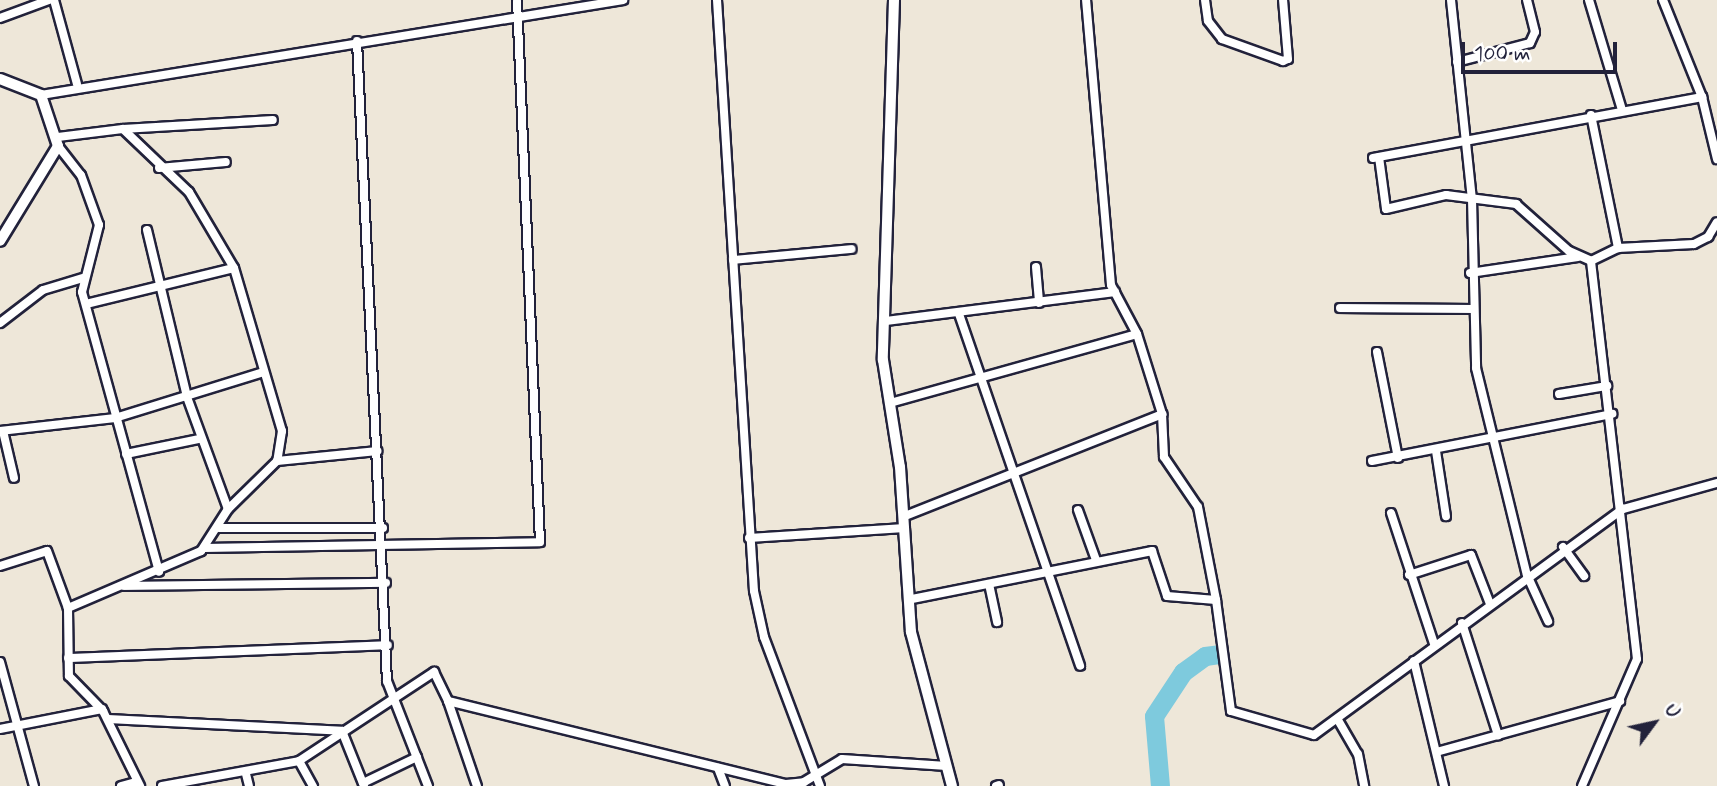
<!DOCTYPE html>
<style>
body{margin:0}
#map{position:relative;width:1717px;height:786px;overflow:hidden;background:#eee7d9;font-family:Mynerve,sans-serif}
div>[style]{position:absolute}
.river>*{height:19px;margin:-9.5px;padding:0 9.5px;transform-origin:9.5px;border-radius:9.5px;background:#7ecadd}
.roads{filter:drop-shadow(2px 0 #22223b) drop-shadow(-2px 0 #22223b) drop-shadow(0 2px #22223b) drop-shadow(0 -2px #22223b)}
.street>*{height:8px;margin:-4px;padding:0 4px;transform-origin:4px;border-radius:4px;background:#fff}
.secondary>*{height:10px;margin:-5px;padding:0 5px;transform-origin:5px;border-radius:5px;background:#fff}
span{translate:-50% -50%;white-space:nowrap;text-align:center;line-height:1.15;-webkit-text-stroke:5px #fff;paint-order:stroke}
.north{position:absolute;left:1619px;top:688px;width:70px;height:70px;-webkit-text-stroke:5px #fff;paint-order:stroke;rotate:57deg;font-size:19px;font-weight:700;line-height:28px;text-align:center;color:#22223b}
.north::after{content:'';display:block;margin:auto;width:24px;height:32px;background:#22223b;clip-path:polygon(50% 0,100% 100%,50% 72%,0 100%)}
.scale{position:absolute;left:1461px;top:42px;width:156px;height:32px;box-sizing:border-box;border:4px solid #22223b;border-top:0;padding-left:9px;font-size:21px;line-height:24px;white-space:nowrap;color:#22223b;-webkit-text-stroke:5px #fff;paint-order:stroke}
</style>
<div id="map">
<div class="river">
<div style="left:1160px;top:786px;width:70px;rotate:-94.9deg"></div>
<div style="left:1154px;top:716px;width:53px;rotate:-56.6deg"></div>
<div style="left:1183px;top:672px;width:27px;rotate:-36deg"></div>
<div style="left:1205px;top:656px;width:14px;rotate:-8deg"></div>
</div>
<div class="roads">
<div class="street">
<div style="left:54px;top:0;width:87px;rotate:74.7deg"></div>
<div style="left:717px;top:0;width:592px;rotate:86.42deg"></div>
<div style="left:754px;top:591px;width:47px;rotate:77.7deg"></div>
<div style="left:764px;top:637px;width:159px;rotate:69.4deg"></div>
<div style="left:1205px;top:0;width:21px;rotate:82deg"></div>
<div style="left:1208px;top:21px;width:23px;rotate:52deg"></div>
<div style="left:1222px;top:39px;width:65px;rotate:19.8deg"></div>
<div style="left:1283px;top:61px;width:5px;rotate:-22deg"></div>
<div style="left:1288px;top:59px;width:59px;rotate:-94.8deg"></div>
<div style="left:1451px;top:0;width:200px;rotate:84deg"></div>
<div style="left:1472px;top:199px;width:169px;rotate:88.6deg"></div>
<div style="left:1476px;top:368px;width:213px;rotate:76.2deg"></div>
<div style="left:1527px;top:575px;width:51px;rotate:65.5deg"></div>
<div style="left:1589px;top:0;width:115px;rotate:73.3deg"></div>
<div style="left:1663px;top:0;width:105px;rotate:68.1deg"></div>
<div style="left:1702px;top:97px;width:64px;rotate:76.4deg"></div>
<div style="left:0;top:18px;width:52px;rotate:-20.2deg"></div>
<div style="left:357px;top:41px;width:641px;rotate:87.32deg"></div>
<div style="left:387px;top:681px;width:113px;rotate:68.7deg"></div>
<div style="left:1457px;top:62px;width:75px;rotate:-14.6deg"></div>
<div style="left:1530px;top:43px;width:12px;rotate:-66deg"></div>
<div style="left:1535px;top:32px;width:33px;rotate:-104deg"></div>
<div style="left:41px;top:95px;width:590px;rotate:-9.27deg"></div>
<div style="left:1591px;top:115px;width:136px;rotate:78.5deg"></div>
<div style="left:123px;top:129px;width:150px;rotate:-3.4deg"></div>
<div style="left:58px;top:137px;width:65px;rotate:-7deg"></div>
<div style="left:123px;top:129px;width:91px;rotate:43.7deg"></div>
<div style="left:189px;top:192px;width:88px;rotate:59.4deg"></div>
<div style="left:234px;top:268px;width:170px;rotate:73.6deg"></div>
<div style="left:282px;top:431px;width:30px;rotate:99deg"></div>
<div style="left:277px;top:461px;width:69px;rotate:135.6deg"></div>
<div style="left:228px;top:509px;width:50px;rotate:122.7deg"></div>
<div style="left:201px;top:551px;width:145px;rotate:156.8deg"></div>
<div style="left:68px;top:608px;width:68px;rotate:89.2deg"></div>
<div style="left:69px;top:676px;width:49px;rotate:45.8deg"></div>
<div style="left:103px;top:711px;width:84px;rotate:63.7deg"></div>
<div style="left:58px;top:146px;width:37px;rotate:52deg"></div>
<div style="left:81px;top:175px;width:53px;rotate:70.2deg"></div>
<div style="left:99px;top:225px;width:69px;rotate:104.2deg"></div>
<div style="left:82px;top:292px;width:290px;rotate:74.6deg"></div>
<div style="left:1379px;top:157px;width:52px;rotate:82.3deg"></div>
<div style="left:1386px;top:209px;width:62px;rotate:-13.1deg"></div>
<div style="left:1446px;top:195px;width:71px;rotate:7.3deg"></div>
<div style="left:1516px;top:204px;width:71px;rotate:41.6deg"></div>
<div style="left:1569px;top:251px;width:24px;rotate:24deg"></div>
<div style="left:1373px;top:158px;width:335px;rotate:-10.5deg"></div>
<div style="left:159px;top:168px;width:67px;rotate:-5.1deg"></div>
<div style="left:147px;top:230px;width:172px;rotate:76.5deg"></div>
<div style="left:187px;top:397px;width:119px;rotate:69.9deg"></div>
<div style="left:733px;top:260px;width:119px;rotate:-5.3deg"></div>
<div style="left:1036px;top:267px;width:36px;rotate:85deg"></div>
<div style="left:1470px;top:273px;width:109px;rotate:-8.4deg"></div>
<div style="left:86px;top:304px;width:152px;rotate:-13.7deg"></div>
<div style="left:1340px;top:308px;width:131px;rotate:0.4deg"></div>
<div style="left:959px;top:314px;width:372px;rotate:71deg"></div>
<div style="left:886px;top:321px;width:231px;rotate:-7.2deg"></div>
<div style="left:0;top:323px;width:54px;rotate:-37.5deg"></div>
<div style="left:43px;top:290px;width:42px;rotate:-16.7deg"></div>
<div style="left:1137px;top:334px;width:84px;rotate:72.6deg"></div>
<div style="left:1377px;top:352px;width:108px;rotate:78.8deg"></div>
<div style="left:1559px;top:394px;width:49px;rotate:-9.5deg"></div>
<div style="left:890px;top:403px;width:256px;rotate:-15.6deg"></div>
<div style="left:1137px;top:334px;width:55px;rotate:-118deg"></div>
<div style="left:1111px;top:285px;width:286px;rotate:-95deg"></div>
<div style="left:0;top:431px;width:116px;rotate:-6.4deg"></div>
<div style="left:115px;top:418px;width:156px;rotate:-17.2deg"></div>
<div style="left:3px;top:431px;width:48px;rotate:76.8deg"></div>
<div style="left:1436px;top:451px;width:66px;rotate:81.3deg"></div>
<div style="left:126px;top:454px;width:75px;rotate:-11.6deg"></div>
<div style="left:277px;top:461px;width:101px;rotate:-5.7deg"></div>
<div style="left:1372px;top:461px;width:245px;rotate:-11.1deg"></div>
<div style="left:1078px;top:510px;width:53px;rotate:70.2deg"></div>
<div style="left:1391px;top:513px;width:138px;rotate:71.8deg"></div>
<div style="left:905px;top:516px;width:277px;rotate:-21.6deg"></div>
<div style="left:1162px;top:414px;width:43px;rotate:87.3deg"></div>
<div style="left:1164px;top:457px;width:60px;rotate:55.8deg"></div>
<div style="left:1198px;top:507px;width:95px;rotate:79deg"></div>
<div style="left:219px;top:528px;width:164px"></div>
<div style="left:749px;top:538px;width:156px;rotate:-3.7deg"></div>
<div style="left:1563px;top:547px;width:36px;rotate:54deg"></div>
<div style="left:204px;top:548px;width:336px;rotate:-1deg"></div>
<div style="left:540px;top:542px;width:542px;rotate:-92.43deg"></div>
<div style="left:0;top:566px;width:49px;rotate:-17.7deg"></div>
<div style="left:47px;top:551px;width:61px;rotate:69.8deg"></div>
<div style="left:1409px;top:575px;width:65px;rotate:-17.9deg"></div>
<div style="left:1471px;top:555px;width:53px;rotate:68.8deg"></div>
<div style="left:989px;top:584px;width:39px;rotate:78deg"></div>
<div style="left:124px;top:586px;width:262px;rotate:-0.7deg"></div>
<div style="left:912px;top:599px;width:245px;rotate:-11.3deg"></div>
<div style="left:1152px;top:551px;width:47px;rotate:71.6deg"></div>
<div style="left:1167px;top:596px;width:49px;rotate:4.7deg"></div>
<div style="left:1216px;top:600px;width:112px;rotate:82.3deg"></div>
<div style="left:1231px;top:711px;width:86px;rotate:16.1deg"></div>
<div style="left:1314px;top:735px;width:383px;rotate:-36.2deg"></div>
<div style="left:1623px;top:509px;width:98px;rotate:-15.5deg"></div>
<div style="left:1462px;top:623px;width:118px;rotate:72.2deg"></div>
<div style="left:68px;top:658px;width:320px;rotate:-2.3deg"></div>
<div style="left:1414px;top:661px;width:129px;rotate:76.5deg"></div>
<div style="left:0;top:662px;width:129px;rotate:74.7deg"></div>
<div style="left:448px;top:701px;width:90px;rotate:71.2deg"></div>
<div style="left:108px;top:719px;width:234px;rotate:2.9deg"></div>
<div style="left:342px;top:731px;width:59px;rotate:68.2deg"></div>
<div style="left:1338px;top:720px;width:39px;rotate:60deg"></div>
<div style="left:1358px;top:754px;width:33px;rotate:79deg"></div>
<div style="left:0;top:729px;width:104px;rotate:-11.1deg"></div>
<div style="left:1440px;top:751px;width:187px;rotate:-15.5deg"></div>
<div style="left:299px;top:761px;width:29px;rotate:61deg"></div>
<div style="left:718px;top:768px;width:19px;rotate:69deg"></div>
<div style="left:246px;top:774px;width:12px;rotate:76deg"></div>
<div style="left:363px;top:783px;width:60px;rotate:-25.7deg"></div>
<div style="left:121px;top:786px;width:16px;rotate:-15deg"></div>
<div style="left:162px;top:786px;width:139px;rotate:-10.3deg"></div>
<div style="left:299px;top:761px;width:162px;rotate:-33.4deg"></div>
<div style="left:434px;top:672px;width:32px;rotate:64deg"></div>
<div style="left:448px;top:701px;width:348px;rotate:13.8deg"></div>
<div style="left:786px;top:784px;width:18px;rotate:-6deg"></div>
<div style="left:804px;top:782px;width:44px;rotate:-31.2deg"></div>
<div style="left:842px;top:759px;width:105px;rotate:3.8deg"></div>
<div style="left:996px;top:786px;width:3px;rotate:-18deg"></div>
<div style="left:1582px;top:786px;width:138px;rotate:-66.6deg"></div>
<div style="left:1637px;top:659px;width:401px;rotate:-96.6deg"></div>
<div style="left:1591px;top:261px;width:30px;rotate:-26deg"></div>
<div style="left:1618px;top:248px;width:76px;rotate:-3deg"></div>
<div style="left:1694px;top:244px;width:16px;rotate:-27deg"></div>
<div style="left:1708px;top:237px;width:17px;rotate:-59deg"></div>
</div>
<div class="secondary">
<div style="left:894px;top:0;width:360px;rotate:91.8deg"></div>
<div style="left:883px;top:360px;width:108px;rotate:81deg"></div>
<div style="left:900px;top:467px;width:165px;rotate:86.2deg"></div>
<div style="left:911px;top:632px;width:159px;rotate:75.1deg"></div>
<div style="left:0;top:79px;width:44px;rotate:21.3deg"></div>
<div style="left:41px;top:95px;width:54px;rotate:71.6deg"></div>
<div style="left:58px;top:146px;width:111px;rotate:121.4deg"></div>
</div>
</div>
<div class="north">U</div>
<div class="scale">100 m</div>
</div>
